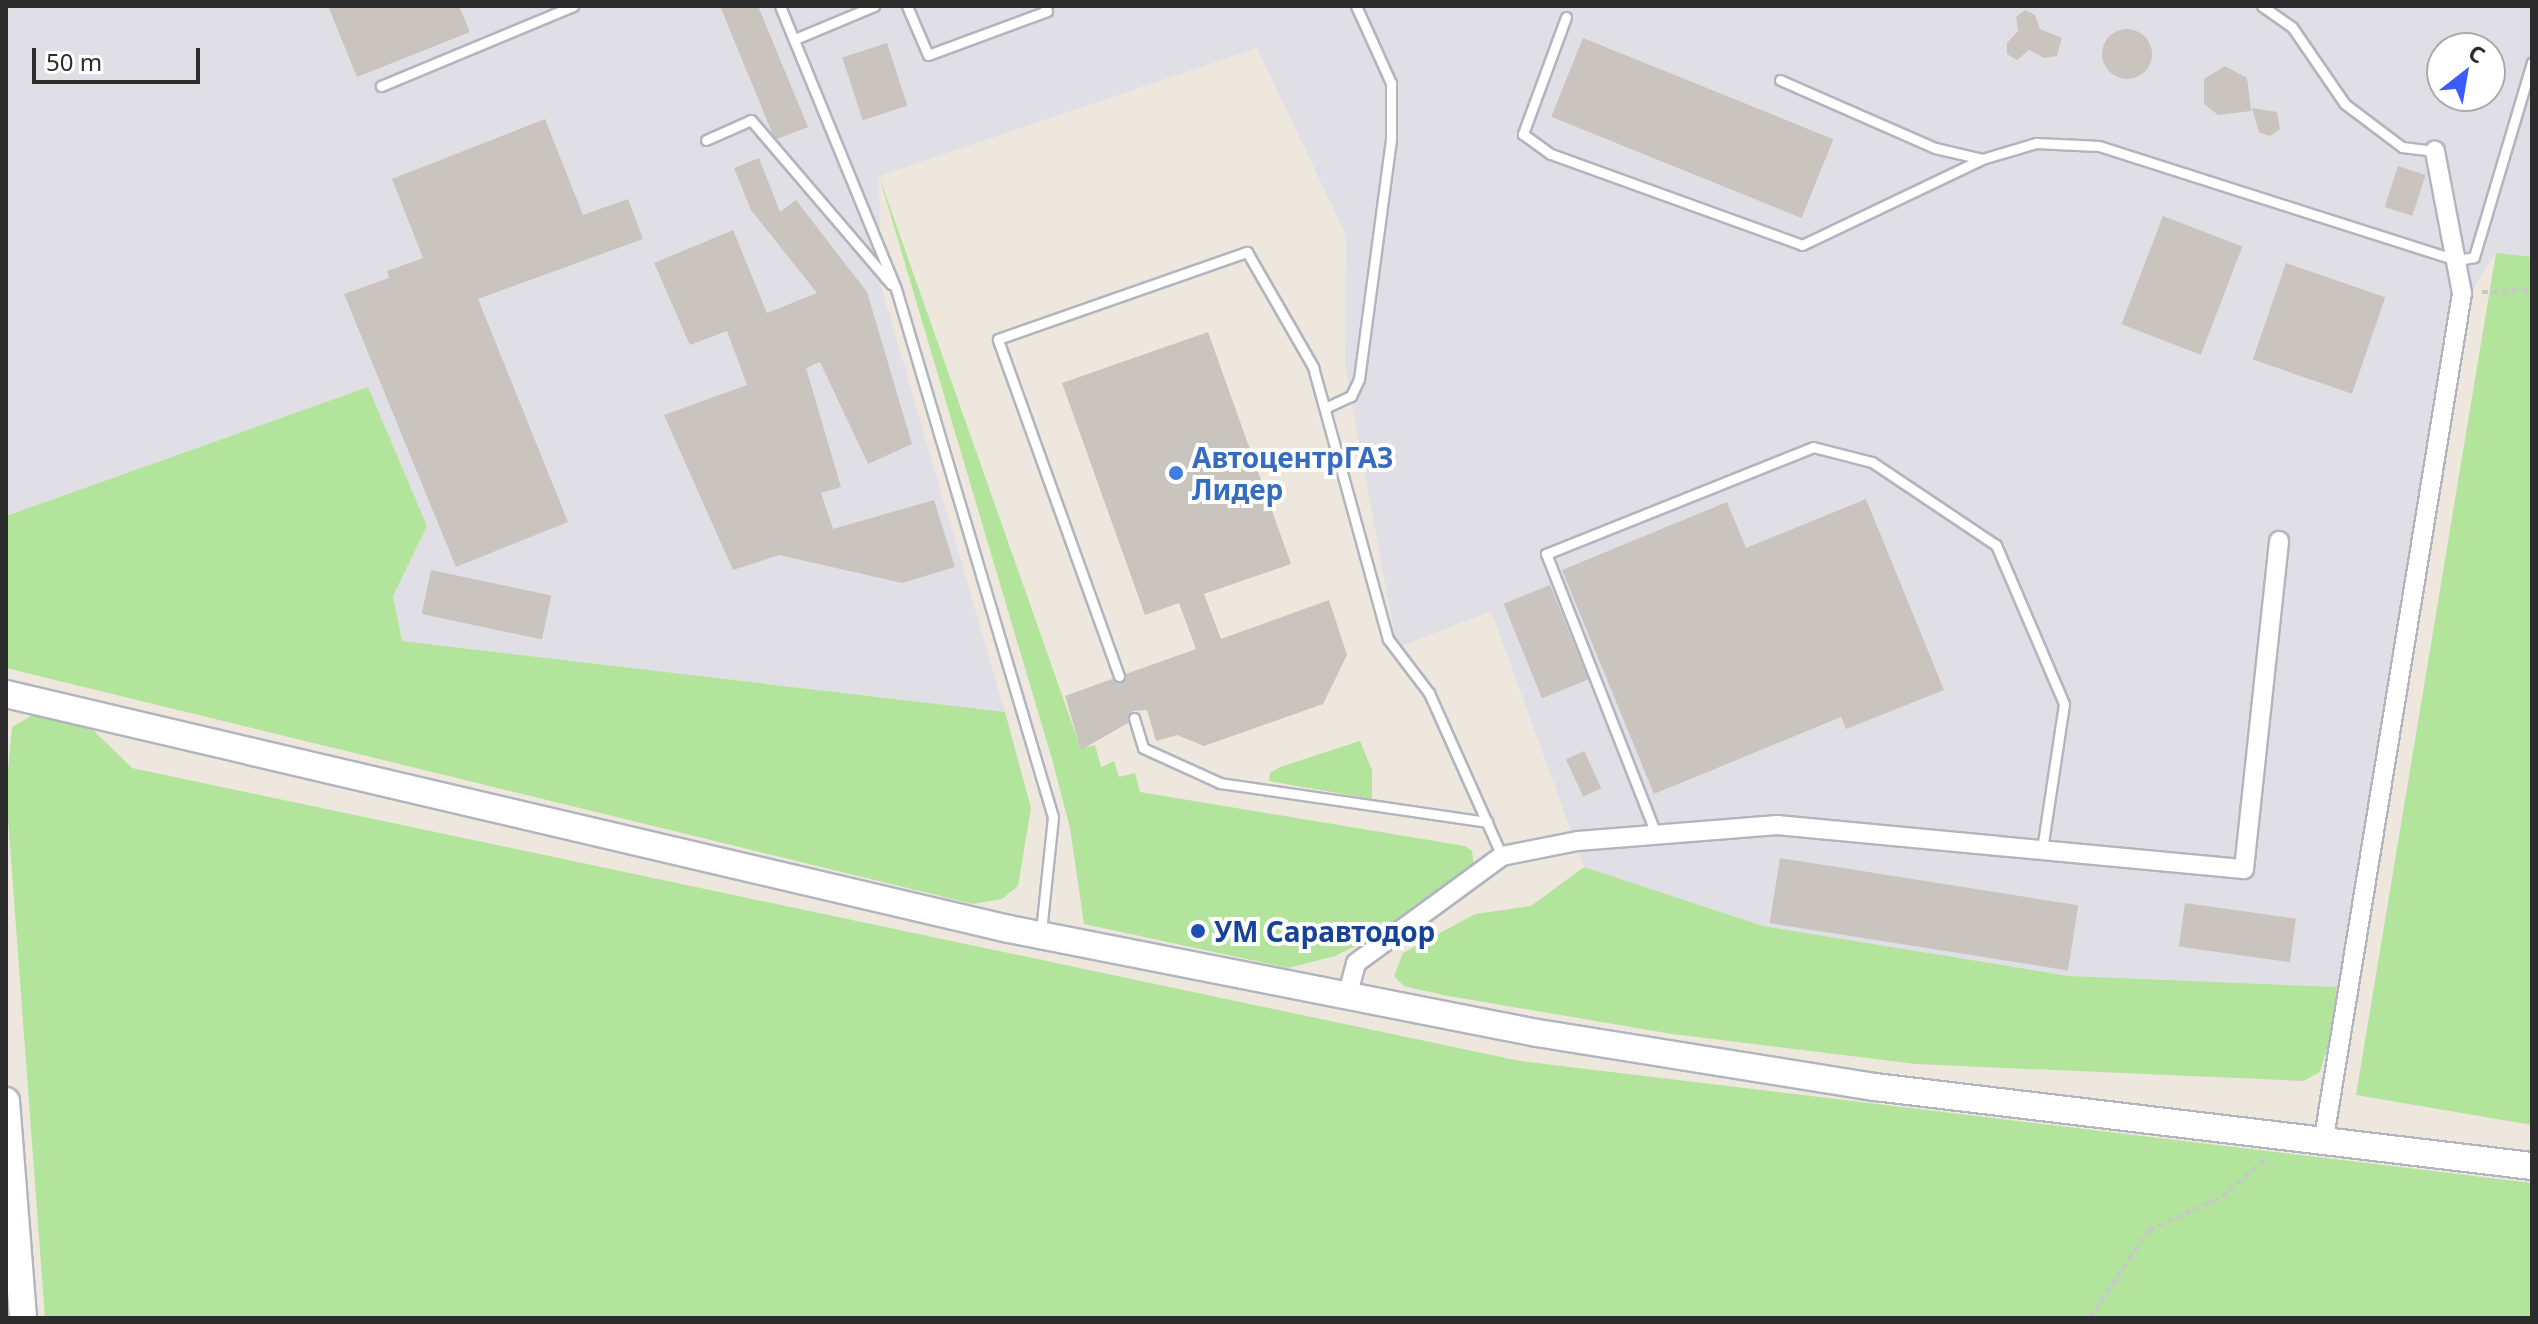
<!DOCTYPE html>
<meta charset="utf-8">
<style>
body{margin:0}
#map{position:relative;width:2538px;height:1324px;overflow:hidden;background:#eee7de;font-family:"Noto Sans",sans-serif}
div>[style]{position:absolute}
.industrial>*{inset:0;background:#e1dfe6}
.green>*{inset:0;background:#b2e49b}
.building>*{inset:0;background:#c9c4be;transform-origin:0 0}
.round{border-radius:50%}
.path>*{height:4px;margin-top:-2px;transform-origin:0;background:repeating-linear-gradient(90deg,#c8c8c8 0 6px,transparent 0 10px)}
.roads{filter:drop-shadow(2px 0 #b2b4bf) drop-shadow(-2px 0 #b2b4bf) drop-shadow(0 2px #b2b4bf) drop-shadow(0 -2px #b2b4bf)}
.lane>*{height:9px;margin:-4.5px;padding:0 4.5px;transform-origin:4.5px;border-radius:4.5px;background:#fff}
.street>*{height:18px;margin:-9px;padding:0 9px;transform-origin:9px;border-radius:9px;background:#fff}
.secondary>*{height:26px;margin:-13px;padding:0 13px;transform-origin:13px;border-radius:13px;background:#fff}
.dots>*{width:22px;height:22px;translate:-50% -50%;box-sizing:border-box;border:4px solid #fff;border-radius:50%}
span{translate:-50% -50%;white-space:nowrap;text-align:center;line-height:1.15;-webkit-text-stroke:8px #fff;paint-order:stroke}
.shop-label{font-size:28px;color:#366cbe;font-weight:700}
.left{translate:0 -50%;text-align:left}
.transit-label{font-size:28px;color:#164399;font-weight:700}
.frame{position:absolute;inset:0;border:8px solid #2c2c2c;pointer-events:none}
.north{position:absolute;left:2426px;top:32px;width:80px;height:80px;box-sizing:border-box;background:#fff;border:2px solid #ababab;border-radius:50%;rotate:31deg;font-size:22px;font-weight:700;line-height:32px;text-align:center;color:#2c2c2c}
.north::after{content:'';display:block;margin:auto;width:28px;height:36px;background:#3d5cfb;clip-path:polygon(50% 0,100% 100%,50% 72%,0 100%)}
.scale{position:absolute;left:32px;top:48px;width:168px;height:36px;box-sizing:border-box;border:4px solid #2c2c2c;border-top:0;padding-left:10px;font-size:24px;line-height:28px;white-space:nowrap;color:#2c2c2c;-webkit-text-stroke:6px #fff;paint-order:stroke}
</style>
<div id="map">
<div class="industrial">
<div style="clip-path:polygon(evenodd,6px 6px,2532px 6px,2532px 257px,2496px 253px,2451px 323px,2337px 987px,2069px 976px,1763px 926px,1584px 867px,1491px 611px,1397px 648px,1345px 366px,1346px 235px,1257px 48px,879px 176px,881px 286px,1005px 712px,401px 641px,393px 596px,427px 526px,368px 387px,6px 516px,6px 6px,2442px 48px,2490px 48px,2490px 96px,2442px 96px,2442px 48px)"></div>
</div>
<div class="green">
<div style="clip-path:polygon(879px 176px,1081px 749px,1095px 745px,1101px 767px,1114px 761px,1119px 777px,1135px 773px,1140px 792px,1465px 846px,1472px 851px,1474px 869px,1448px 901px,1335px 956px,1288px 968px,1084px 924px,1070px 828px,1052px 759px)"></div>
<div style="clip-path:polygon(2496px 253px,2532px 257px,2532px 1125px,2356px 1095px)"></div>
<div style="clip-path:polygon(368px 387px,427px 526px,393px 596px,402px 641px,1005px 712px,1031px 808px,1018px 886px,1002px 899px,973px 904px,6px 668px,6px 516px)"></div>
<div style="clip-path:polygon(36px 713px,94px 731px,132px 768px,1520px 1061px,2532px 1183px,2532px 1318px,45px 1318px,6px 792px,12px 727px)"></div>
<div style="clip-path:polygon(1360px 741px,1372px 770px,1372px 799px,1269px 781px,1270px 773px,1280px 767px)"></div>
<div style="clip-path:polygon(1584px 867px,1763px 926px,2069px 976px,2337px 987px,2329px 1042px,2320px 1072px,2304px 1081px,1916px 1064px,1672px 1034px,1443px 995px,1404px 986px,1394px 976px,1403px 953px,1475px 914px,1531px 906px)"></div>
</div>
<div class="building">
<div style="clip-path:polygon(328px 6px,459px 6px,470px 32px,357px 77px)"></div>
<div style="clip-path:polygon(720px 6px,758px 6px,808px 127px,777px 139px,773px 135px)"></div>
<div style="clip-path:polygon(2025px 10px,2035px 15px,2040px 29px,2062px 38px,2057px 56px,2044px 58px,2029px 50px,2017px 60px,2007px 54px,2007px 43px,2018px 31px,2016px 17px)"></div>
<div class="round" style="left:2102px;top:29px;width:50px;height:50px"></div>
<div style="left:1583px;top:38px;width:270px;height:85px;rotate:22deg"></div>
<div style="left:887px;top:43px;width:66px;height:47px;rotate:72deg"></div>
<div style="clip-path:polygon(2225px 66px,2247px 78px,2251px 111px,2218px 115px,2204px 104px,2204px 79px)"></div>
<div style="clip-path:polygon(2252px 108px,2277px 112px,2280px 129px,2270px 136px,2259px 132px)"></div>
<div style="clip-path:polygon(545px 119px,583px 215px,628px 199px,643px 239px,478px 299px,568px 522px,456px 567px,344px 294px,389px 278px,387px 271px,423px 258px,392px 179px)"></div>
<div style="clip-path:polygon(759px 158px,780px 212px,796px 200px,867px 292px,912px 444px,868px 464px,820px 362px,806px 368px,841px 487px,821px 493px,833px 529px,934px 500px,955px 567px,902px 583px,779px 555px,733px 570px,664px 415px,747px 385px,727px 331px,690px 345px,654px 263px,733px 230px,767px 313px,817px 293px,751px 210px,734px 168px)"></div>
<div style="left:2398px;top:166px;width:29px;height:43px;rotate:18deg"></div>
<div style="left:2163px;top:216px;width:85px;height:116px;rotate:21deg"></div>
<div style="left:2286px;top:263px;width:105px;height:102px;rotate:19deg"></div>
<div style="clip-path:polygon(1208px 332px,1291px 564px,1204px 594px,1221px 639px,1329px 600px,1347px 655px,1323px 704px,1204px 746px,1177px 735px,1156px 741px,1147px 710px,1133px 711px,1128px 723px,1081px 750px,1065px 696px,1112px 679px,1122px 683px,1126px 674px,1196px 649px,1179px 603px,1145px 615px,1062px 383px)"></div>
<div style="clip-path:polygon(1866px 499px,1944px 690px,1846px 729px,1841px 717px,1654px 794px,1562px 570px,1727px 502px,1746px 548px)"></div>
<div style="left:431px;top:570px;width:123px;height:45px;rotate:12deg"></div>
<div style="left:1550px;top:585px;width:102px;height:50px;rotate:68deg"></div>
<div style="left:1584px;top:751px;width:41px;height:20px;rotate:65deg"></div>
<div style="left:1780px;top:858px;width:302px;height:66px;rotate:9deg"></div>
<div style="left:2185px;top:903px;width:112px;height:44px;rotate:8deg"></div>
</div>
<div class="path">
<div style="left:2482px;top:292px;width:50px;rotate:-2.3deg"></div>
<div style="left:2090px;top:1318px;width:106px;rotate:-56.2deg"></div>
<div style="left:2149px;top:1230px;width:80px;rotate:-24.3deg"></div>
<div style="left:2222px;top:1197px;width:60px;rotate:-41.6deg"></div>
</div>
<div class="roads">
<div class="lane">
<div style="left:780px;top:6px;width:306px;rotate:67.7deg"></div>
<div style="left:896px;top:289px;width:551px;rotate:73.44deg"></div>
<div style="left:1053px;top:817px;width:115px;rotate:96deg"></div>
<div style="left:907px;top:6px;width:53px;rotate:66.8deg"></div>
<div style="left:928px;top:55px;width:127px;rotate:-20.3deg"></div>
<div style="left:1047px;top:11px;width:5px;rotate:-112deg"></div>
<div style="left:2262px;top:6px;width:37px;rotate:35deg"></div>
<div style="left:2292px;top:27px;width:93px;rotate:55.5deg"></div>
<div style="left:2345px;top:104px;width:71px;rotate:37deg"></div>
<div style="left:2402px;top:147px;width:33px;rotate:7deg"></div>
<div style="left:1566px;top:17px;width:125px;rotate:110.2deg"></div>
<div style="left:1523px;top:134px;width:34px;rotate:36deg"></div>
<div style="left:1551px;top:154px;width:267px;rotate:19.9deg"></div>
<div style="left:1802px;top:245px;width:199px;rotate:-25.5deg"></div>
<div style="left:1982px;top:159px;width:56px;rotate:-16.5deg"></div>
<div style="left:2036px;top:143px;width:63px;rotate:2.7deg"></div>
<div style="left:2099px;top:146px;width:375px;rotate:17.7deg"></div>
<div style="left:2456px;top:260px;width:18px;rotate:-9deg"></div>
<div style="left:2474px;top:257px;width:203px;rotate:-73.4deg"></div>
<div style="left:795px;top:39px;width:86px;rotate:-22.7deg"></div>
<div style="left:1780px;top:80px;width:169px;rotate:23.7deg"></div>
<div style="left:1935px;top:148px;width:48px;rotate:13.2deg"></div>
<div style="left:381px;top:86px;width:208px;rotate:-22.6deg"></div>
<div style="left:706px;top:140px;width:49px;rotate:-24deg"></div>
<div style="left:751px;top:120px;width:216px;rotate:49.5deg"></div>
<div style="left:1325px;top:408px;width:29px;rotate:-25deg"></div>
<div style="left:1351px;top:396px;width:19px;rotate:-65deg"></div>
<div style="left:1359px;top:379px;width:241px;rotate:-82.4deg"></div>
<div style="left:1391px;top:140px;width:57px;rotate:-90deg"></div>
<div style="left:1391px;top:83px;width:85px;rotate:-114.4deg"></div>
<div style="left:1119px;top:676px;width:358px;rotate:-109.8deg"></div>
<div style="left:998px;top:339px;width:264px;rotate:-19.3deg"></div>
<div style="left:1247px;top:252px;width:133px;rotate:60.1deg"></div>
<div style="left:1313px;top:367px;width:282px;rotate:74.6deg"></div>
<div style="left:1388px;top:639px;width:68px;rotate:52.8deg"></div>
<div style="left:1429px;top:693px;width:179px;rotate:65.9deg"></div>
<div style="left:1134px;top:718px;width:31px;rotate:73deg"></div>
<div style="left:1143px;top:748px;width:85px;rotate:24.4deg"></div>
<div style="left:1220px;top:783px;width:270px;rotate:8.3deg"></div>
<div style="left:1656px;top:834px;width:301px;rotate:-111.4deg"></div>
<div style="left:1546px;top:554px;width:288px;rotate:-21.8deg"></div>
<div style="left:1813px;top:447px;width:61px;rotate:14.3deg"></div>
<div style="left:1872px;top:462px;width:149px;rotate:33.8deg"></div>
<div style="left:1996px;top:545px;width:173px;rotate:66.8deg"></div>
<div style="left:2064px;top:704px;width:148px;rotate:98.6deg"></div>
</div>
<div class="street">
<div style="left:1347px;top:997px;width:35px;rotate:-75deg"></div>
<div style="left:1356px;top:963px;width:181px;rotate:-36.2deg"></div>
<div style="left:1502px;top:856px;width:77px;rotate:-11.2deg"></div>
<div style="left:1578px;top:841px;width:200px;rotate:-4.6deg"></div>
<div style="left:1777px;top:825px;width:469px;rotate:5.4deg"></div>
<div style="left:2244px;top:869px;width:330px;rotate:-83.9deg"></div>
<div style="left:2323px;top:1144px;width:862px;rotate:-80.72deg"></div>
<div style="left:2462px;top:293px;width:145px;rotate:-100.8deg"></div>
</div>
<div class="secondary">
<div style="left:6px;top:694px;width:1030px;rotate:13.19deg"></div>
<div style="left:1009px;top:929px;width:538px;rotate:11.14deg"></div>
<div style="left:1537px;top:1033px;width:342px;rotate:9.1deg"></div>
<div style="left:1875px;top:1087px;width:662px;rotate:6.86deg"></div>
<div style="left:6px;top:1101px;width:218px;rotate:85.5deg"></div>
</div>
</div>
<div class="dots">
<div style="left:1176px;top:473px;background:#3f7fe0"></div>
<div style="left:1198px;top:931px;background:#1a4fb4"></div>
</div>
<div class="shop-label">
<span class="left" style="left:1192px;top:473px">АвтоцентрГАЗ<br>Лидер</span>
</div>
<div class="transit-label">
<span class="left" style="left:1214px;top:931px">УМ Саравтодор</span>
</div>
<div class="frame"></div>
<div class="north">С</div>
<div class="scale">50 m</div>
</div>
